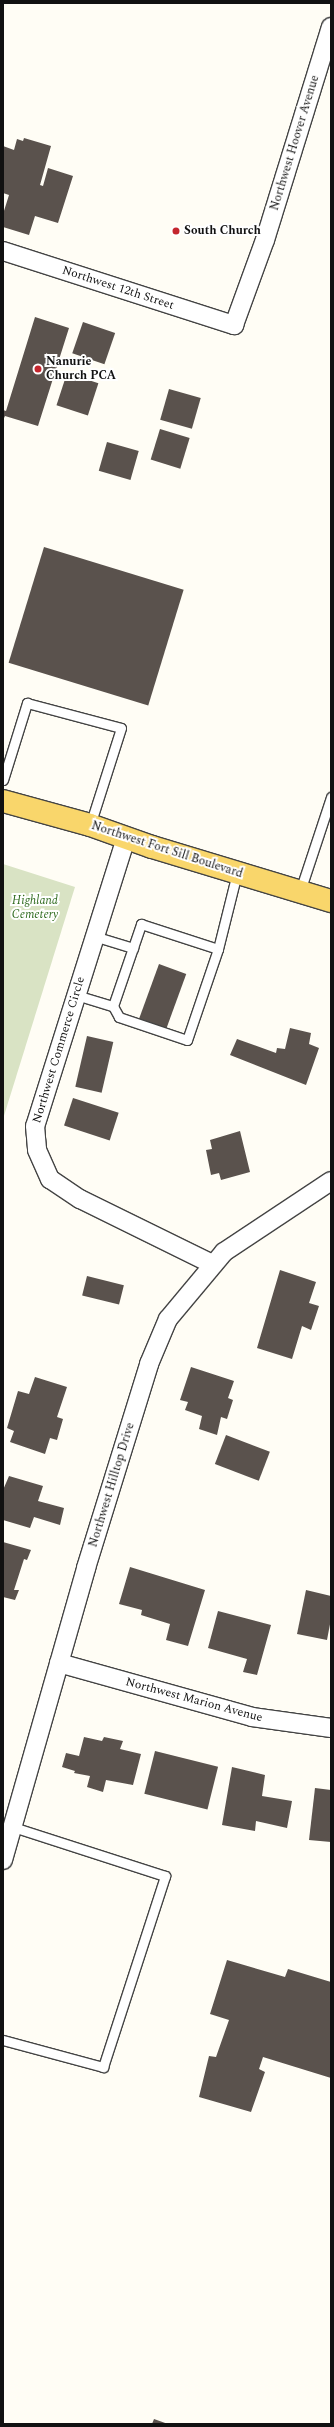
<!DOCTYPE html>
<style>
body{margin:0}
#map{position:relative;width:334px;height:2427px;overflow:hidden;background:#fffdf5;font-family:Spectral,serif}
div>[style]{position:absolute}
.cemetery>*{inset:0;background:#d9e3c4}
.building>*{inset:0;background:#5a524d;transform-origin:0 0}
.roads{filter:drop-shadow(1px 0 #444) drop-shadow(-1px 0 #444) drop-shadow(0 1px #444) drop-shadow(0 -1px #444)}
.lane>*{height:9px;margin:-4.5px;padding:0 4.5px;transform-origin:4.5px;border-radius:4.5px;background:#fff}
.street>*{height:18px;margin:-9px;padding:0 9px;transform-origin:9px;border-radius:9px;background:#fff}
.primary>*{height:22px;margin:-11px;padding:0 11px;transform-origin:11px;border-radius:11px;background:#f9d66b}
.dots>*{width:11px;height:11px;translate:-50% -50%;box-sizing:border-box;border:2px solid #fff;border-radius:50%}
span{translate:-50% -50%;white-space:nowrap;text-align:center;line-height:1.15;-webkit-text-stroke:4px #fff;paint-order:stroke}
.street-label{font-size:12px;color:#111}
.poi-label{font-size:12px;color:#111;font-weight:700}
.left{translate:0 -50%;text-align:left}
.park-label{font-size:12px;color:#2f6b1f;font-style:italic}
.frame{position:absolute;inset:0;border:4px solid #111;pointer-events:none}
</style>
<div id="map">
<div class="cemetery">
<div style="clip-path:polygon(3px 864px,75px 887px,3px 1119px)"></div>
</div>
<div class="building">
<div style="clip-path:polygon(24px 138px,51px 146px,40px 185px,43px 186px,48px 168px,73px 176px,58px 223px,35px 216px,29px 235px,3px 227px,3px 214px,9px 195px,3px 193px,3px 146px,14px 150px,17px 139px,23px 141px)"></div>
<div style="clip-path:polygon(35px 317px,69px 328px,38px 426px,5px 416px,3px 420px,3px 410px,6px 411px)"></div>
<div style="left:83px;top:322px;width:34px;height:33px;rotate:19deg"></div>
<div style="left:67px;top:373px;width:33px;height:34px;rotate:18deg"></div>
<div style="left:169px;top:389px;width:33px;height:32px;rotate:16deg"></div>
<div style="left:160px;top:429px;width:31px;height:32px;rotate:17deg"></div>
<div style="left:107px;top:442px;width:33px;height:30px;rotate:16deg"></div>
<div style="left:44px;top:547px;width:146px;height:121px;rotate:17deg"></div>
<div style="left:159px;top:964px;width:29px;height:58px;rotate:20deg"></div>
<div style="clip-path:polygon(290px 1028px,311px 1033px,309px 1044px,319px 1048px,306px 1085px,230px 1055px,237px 1039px,276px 1053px,277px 1048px,285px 1049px)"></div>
<div style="left:87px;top:1036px;width:27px;height:52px;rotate:13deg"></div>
<div style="left:73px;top:1098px;width:48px;height:29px;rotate:18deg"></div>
<div style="clip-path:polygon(240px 1131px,250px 1172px,221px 1180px,219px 1173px,211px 1175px,206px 1150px,212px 1149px,210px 1140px)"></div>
<div style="clip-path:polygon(280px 1270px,316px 1282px,309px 1303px,319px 1306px,311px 1330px,302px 1326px,292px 1359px,257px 1348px)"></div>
<div style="left:87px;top:1276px;width:38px;height:20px;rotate:14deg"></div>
<div style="clip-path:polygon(191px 1367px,234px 1381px,228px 1398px,233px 1400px,227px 1419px,221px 1417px,217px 1435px,199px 1429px,202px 1416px,185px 1410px,188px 1402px,180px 1400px)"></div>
<div style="clip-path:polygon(35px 1377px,67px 1387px,57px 1417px,63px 1419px,57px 1440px,50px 1438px,45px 1454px,10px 1442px,14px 1431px,7px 1428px,18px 1391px,29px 1394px)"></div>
<div style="left:226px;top:1435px;width:47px;height:31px;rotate:21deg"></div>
<div style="clip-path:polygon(9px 1476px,43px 1486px,38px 1501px,64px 1508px,60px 1525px,34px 1517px,30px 1528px,3px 1520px,3px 1490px)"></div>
<div style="clip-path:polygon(3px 1542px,31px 1550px,27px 1560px,24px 1559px,14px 1590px,19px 1590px,15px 1600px,3px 1597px)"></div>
<div style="clip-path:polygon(130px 1567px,205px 1590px,188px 1646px,166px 1640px,170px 1624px,141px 1615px,142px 1610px,119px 1604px)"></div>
<div style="clip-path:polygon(306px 1590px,331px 1596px,331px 1619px,327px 1640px,297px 1634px)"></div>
<div style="clip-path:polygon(218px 1611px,271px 1625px,257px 1675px,243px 1672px,247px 1659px,208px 1648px)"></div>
<div style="clip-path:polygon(84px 1737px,102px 1741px,104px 1737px,123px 1741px,120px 1749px,141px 1754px,133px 1785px,106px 1780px,103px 1792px,87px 1787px,90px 1776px,74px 1773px,75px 1771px,62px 1767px,66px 1753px,79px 1756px)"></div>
<div style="left:155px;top:1751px;width:65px;height:44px;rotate:14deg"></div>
<div style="clip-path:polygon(232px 1767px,265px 1775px,262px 1796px,292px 1801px,287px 1828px,256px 1821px,255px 1831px,222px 1825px)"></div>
<div style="clip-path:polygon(315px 1788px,331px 1790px,331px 1842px,309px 1840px)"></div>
<div style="clip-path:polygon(227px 1960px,285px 1977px,288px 1969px,331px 1982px,331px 2078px,263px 2057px,259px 2069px,265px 2072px,251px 2112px,199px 2097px,209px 2056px,216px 2057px,229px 2020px,210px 2014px)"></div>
<div style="clip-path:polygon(154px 2419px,168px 2424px,152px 2424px)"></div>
</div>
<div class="roads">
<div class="lane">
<div style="left:3px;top:780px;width:81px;rotate:-72.7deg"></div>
<div style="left:27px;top:703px;width:97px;rotate:14.9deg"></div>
<div style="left:121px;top:728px;width:102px;rotate:107.7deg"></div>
<div style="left:300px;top:891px;width:99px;rotate:-71.7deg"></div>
<div style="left:94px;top:936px;width:41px;rotate:17.1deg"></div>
<div style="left:218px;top:949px;width:96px;rotate:108.8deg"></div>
<div style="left:187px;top:1040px;width:72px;rotate:-161.3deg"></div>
<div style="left:119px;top:1017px;width:13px;rotate:-119deg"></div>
<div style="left:113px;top:1006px;width:87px;rotate:-71.1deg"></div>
<div style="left:141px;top:924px;width:81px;rotate:18deg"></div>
<div style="left:218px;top:949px;width:78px;rotate:-76deg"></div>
<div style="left:76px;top:995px;width:39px;rotate:17deg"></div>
<div style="left:3px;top:2040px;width:104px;rotate:15.1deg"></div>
<div style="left:103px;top:2067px;width:201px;rotate:-72deg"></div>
<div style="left:165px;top:1876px;width:160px;rotate:-162.1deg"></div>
</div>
<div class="street">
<div style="left:3px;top:251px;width:243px;rotate:17.8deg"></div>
<div style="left:234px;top:325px;width:90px;rotate:-70deg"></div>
<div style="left:265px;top:240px;width:223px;rotate:-72.8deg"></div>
<div style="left:126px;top:838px;width:302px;rotate:107.5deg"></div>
<div style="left:35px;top:1126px;width:24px;rotate:85deg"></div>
<div style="left:37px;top:1150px;width:32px;rotate:66deg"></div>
<div style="left:50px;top:1179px;width:36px;rotate:34deg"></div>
<div style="left:80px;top:1199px;width:147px;rotate:26.2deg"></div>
<div style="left:59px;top:1663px;width:200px;rotate:15.6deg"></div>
<div style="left:252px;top:1717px;width:80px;rotate:7.9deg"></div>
<div style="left:3px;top:1860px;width:304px;rotate:-74.1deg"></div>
<div style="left:86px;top:1568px;width:214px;rotate:-72.8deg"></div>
<div style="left:149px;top:1364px;width:49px;rotate:-67.1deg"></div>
<div style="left:168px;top:1319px;width:87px;rotate:-50.1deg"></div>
<div style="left:224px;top:1252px;width:128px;rotate:-33.6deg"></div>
</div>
<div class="primary">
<div style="left:3px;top:801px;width:90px;rotate:15.4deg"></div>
<div style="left:90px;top:825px;width:66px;rotate:19.5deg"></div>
<div style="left:152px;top:847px;width:187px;rotate:16.8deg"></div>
</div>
</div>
<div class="dots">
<div style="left:176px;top:231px;background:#c4262e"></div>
<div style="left:38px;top:369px;background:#c4262e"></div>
</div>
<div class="street-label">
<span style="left:295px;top:143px;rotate:-73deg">Northwest Hoover Avenue</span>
<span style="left:118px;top:288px;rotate:18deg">Northwest 12th Street</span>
<span style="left:167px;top:850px;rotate:18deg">Northwest Fort Sill Boulevard</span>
<span style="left:59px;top:1050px;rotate:-73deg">Northwest Commerce Circle</span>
<span style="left:112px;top:1485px;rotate:-73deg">Northwest Hilltop Drive</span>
<span style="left:194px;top:1700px;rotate:15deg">Northwest Marion Avenue</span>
</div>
<div class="poi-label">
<span class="left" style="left:184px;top:231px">South Church</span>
<span class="left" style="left:46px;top:369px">Nanurie<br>Church PCA</span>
</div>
<div class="park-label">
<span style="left:35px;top:908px">Highland<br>Cemetery</span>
</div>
<div class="frame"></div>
</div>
